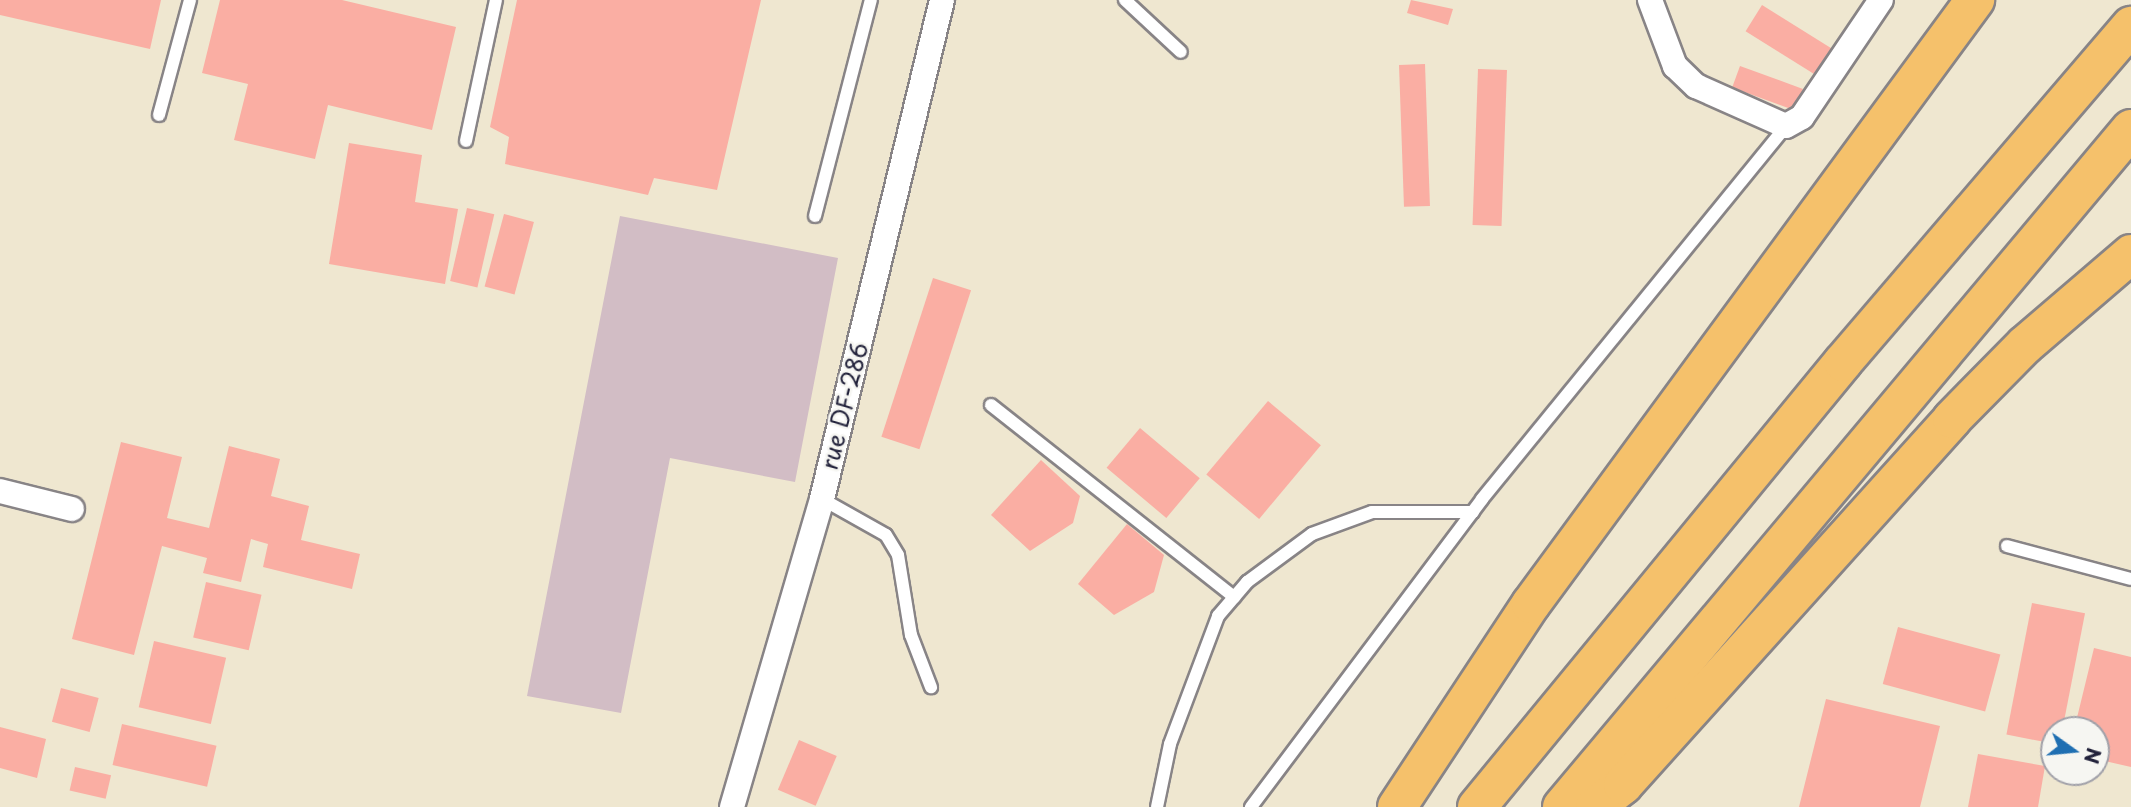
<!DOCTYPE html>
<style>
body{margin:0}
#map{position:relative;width:2131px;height:807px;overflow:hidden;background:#efe7d0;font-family:"Playpen Sans",sans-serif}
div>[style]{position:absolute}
.industrial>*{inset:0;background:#d2bdc5}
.building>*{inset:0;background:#faaea3;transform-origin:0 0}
.roads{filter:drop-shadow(2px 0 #888486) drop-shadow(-2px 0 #888486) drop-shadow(0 2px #888486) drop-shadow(0 -2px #888486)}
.service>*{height:12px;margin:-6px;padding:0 6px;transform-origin:6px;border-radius:6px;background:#fff}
.minor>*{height:24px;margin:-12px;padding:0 12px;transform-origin:12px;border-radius:12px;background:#fff}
.motorway>*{height:38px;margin:-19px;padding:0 19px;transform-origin:19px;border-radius:19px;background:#f5c16b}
span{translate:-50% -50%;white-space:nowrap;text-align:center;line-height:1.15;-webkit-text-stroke:5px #f6f6f2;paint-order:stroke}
.street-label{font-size:23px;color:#22223b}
.north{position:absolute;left:2040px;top:716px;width:70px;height:70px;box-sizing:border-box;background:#f6f6f2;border:2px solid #a1a1a9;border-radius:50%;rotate:105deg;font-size:19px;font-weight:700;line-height:28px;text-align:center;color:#22223b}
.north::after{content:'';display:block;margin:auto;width:24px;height:32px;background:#1f6fb2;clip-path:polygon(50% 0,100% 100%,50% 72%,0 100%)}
</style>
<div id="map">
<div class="industrial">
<div style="clip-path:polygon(620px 216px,838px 258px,795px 482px,670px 458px,621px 713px,527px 696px)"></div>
</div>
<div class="building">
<div style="clip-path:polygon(0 0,161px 0,150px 49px,0 15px)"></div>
<div style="clip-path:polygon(220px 0,342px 0,456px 27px,432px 130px,328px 105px,315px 159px,234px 140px,248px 84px,202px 73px)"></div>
<div style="clip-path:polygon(517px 0,761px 0,717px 190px,654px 178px,648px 195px,505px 164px,509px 137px,490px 127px)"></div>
<div style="clip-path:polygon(1411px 0,1453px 9px,1448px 25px,1407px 13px)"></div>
<div style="left:1762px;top:5px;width:85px;height:31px;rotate:32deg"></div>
<div style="left:1425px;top:64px;width:142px;height:26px;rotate:88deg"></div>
<div style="left:1740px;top:66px;width:67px;height:23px;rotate:20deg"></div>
<div style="left:1478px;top:69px;width:29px;height:156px;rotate:2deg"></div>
<div style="clip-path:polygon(349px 143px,422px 155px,415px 202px,458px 209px,445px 284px,329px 264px)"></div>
<div style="left:467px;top:208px;width:28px;height:75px;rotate:13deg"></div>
<div style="left:504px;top:214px;width:31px;height:75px;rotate:15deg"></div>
<div style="left:933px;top:278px;width:40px;height:167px;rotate:18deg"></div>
<div style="left:1268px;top:401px;width:69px;height:96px;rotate:40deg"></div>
<div style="left:1140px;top:428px;width:78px;height:52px;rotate:40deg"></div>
<div style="clip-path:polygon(121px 442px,182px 457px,167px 518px,209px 528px,229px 446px,280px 459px,271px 496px,309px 506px,301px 540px,360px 554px,352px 589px,263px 567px,268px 544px,251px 539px,241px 582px,203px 573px,207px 558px,162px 546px,134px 655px,72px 639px)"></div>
<div style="clip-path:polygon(1041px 460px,1080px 496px,1073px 523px,1030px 551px,991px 515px)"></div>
<div style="clip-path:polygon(1127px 524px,1164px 555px,1154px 592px,1114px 615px,1078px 584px)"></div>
<div style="left:206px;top:582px;width:57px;height:57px;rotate:13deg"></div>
<div style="left:2032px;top:603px;width:54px;height:134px;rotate:11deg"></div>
<div style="left:1898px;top:627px;width:106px;height:59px;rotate:15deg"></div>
<div style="left:154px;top:641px;width:74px;height:68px;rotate:13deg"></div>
<div style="clip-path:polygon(2094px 648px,2131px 657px,2131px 767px,2096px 759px,2096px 730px,2074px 730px)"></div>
<div style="left:61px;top:688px;width:39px;height:35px;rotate:15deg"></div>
<div style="clip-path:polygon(1826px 699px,1940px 726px,1920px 807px,1799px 807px)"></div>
<div style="left:122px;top:724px;width:97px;height:42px;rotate:13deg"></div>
<div style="clip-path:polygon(0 727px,46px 739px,37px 778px,0 768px)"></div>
<div style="left:799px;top:740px;width:41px;height:54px;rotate:23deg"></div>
<div style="clip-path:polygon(1978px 754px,2045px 766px,2038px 807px,1968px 807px)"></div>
<div style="left:75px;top:767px;width:37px;height:24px;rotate:13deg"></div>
</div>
<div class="roads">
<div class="service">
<div style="left:1125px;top:0;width:76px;rotate:42.9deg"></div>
<div style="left:159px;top:115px;width:119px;rotate:-74.9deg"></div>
<div style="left:466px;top:141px;width:144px;rotate:-78deg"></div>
<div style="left:815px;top:216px;width:223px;rotate:-75.5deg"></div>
<div style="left:991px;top:405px;width:310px;rotate:38.3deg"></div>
<div style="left:822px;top:499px;width:73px;rotate:29.4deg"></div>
<div style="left:886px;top:535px;width:23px;rotate:59deg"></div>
<div style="left:898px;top:555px;width:81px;rotate:80.8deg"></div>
<div style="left:911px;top:635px;width:56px;rotate:69deg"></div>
<div style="left:2007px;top:546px;width:128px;rotate:14.9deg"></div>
<div style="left:1157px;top:807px;width:64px;rotate:-78.3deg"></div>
<div style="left:1170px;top:744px;width:137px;rotate:-69.4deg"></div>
<div style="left:1218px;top:616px;width:45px;rotate:-49.5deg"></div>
<div style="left:1247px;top:582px;width:81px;rotate:-36.4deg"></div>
<div style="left:1312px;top:534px;width:64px;rotate:-20.1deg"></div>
<div style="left:1372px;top:512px;width:101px"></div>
<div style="left:1251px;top:807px;width:385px;rotate:-53.1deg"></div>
<div style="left:1482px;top:499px;width:481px;rotate:-50.8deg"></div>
</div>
<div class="minor">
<div style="left:1650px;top:0;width:71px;rotate:69.3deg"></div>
<div style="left:1675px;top:66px;width:29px;rotate:44deg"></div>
<div style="left:1696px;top:86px;width:98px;rotate:24deg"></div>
<div style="left:1786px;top:126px;width:18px;rotate:-29deg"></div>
<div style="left:1802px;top:117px;width:141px;rotate:-56deg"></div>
<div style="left:0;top:491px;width:74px;rotate:14deg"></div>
<div style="left:732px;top:807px;width:321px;rotate:-73.7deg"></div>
<div style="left:822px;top:499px;width:513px;rotate:-76.48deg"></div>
</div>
<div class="motorway">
<div style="left:1397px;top:807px;width:243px;rotate:-56.6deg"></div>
<div style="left:1531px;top:604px;width:750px;rotate:-53.68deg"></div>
<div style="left:1477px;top:807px;width:576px;rotate:-50.56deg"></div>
<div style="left:1843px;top:362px;width:443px;rotate:-49.4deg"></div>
<div style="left:1562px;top:807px;width:885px;rotate:-50deg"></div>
<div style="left:1595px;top:807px;width:36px;rotate:-38deg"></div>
<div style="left:1623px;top:785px;width:492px;rotate:-48deg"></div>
<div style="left:1952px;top:419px;width:104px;rotate:-45.4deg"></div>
<div style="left:2025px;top:345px;width:140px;rotate:-40.6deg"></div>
</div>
</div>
<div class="street-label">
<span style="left:844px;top:406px;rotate:-76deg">rue DF-286</span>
</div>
<div class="north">N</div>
</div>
